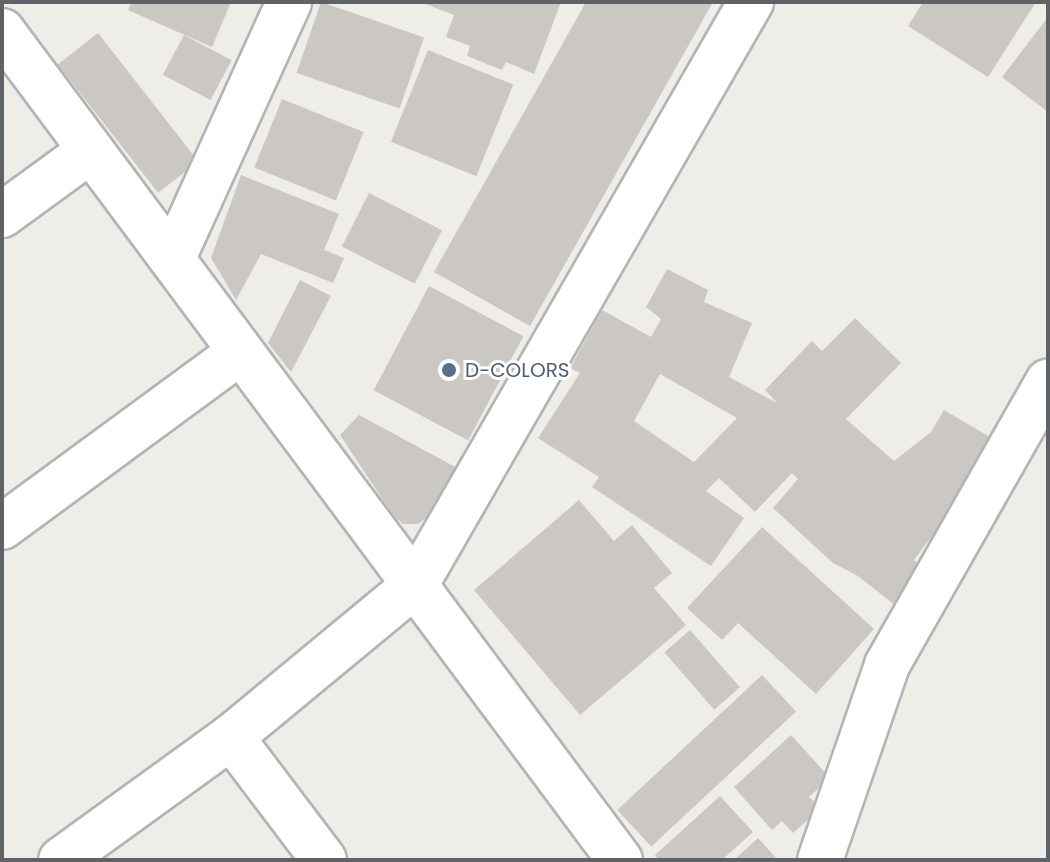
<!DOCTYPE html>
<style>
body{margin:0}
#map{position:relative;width:1050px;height:862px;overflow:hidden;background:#efede8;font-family:Poppins,sans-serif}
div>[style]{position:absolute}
.building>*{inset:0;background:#cbc8c4;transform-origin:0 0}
.roads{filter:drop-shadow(2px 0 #b3b4b8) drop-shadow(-2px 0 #b3b4b8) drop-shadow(0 2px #b3b4b8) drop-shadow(0 -2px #b3b4b8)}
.minor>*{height:44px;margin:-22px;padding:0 22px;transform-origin:22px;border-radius:22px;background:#fff}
.dots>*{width:22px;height:22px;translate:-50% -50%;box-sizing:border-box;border:4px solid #fff;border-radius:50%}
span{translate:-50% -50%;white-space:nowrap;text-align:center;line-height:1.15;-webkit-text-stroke:6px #fff;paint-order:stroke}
.service-label{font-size:20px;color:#4e5e75}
.left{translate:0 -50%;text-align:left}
.frame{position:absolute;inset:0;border:4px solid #5f6266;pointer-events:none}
</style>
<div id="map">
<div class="building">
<div style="clip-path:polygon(132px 2px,231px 2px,212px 47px,128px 10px)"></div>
<div style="left:321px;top:2px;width:109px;height:75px;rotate:19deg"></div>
<div style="clip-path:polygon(420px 2px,561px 2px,534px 74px,506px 62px,502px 70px,467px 56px,470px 46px,446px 37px,454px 15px)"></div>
<div style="clip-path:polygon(586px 2px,713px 2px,530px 326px,434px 272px)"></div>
<div style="clip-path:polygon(923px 2px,1036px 2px,988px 77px,908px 26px)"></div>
<div style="clip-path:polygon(1048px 17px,1048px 112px,1002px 77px)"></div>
<div style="left:98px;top:33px;width:163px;height:51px;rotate:52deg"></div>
<div style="left:184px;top:35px;width:54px;height:45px;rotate:28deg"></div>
<div style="left:428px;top:50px;width:92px;height:99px;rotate:22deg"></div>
<div style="left:282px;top:99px;width:88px;height:74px;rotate:22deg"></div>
<div style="clip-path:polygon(241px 175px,339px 214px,324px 250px,344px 258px,333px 283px,261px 254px,236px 300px,211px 258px)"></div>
<div style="left:369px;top:193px;width:82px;height:60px;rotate:27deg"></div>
<div style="clip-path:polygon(evenodd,667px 269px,708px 290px,704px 302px,752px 323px,729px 377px,777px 403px,765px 390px,812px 341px,822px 351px,855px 318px,901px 363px,846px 419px,894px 461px,931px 432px,944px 410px,995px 440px,953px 508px,914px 560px,925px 569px,896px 606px,858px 576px,833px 563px,773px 508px,798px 479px,792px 473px,755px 512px,719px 478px,706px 491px,744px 518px,711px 566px,592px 487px,599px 477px,538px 438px,580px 373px,570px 368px,602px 310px,651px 337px,661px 319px,646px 307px,667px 269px,660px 374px,737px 418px,694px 462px,634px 421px,660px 374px)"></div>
<div style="clip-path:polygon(300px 280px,331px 296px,291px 372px,268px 343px)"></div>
<div style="left:429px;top:286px;width:107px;height:118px;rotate:28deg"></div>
<div style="clip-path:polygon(359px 415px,459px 469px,431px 514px,418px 524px,403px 524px,393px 515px,340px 435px)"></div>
<div style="clip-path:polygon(579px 500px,614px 541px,632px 525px,672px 573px,654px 588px,686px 625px,580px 715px,474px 590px)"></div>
<div style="clip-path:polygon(762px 527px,874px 629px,816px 694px,738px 623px,722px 640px,687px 608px)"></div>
<div style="left:690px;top:630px;width:76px;height:34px;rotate:49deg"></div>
<div style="left:762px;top:675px;width:50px;height:198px;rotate:47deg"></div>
<div style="clip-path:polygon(791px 735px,830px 778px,809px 797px,821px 808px,793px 833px,782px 821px,772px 830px,734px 787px)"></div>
<div style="clip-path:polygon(720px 796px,753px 832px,722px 860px,659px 860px,655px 855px)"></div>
<div style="clip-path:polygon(758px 838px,778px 860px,734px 860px)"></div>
</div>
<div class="roads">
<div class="minor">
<div style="left:2px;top:31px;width:1034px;rotate:53.3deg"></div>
<div style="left:2px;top:215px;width:110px;rotate:-36.1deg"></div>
<div style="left:173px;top:258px;width:281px;rotate:-65.6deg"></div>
<div style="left:2px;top:527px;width:295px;rotate:-36.3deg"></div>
<div style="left:231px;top:737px;width:154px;rotate:52.9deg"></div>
<div style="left:61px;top:860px;width:210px;rotate:-35.9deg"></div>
<div style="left:231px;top:737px;width:240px;rotate:-39.6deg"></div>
<div style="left:416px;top:584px;width:672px;rotate:-60.08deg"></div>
<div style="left:820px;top:860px;width:206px;rotate:-71deg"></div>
<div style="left:887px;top:665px;width:326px;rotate:-60.4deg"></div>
</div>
</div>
<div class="dots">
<div style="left:449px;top:370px;background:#5c6f8a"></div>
</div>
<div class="service-label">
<span class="left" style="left:465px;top:370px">D-COLORS</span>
</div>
<div class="frame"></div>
</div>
